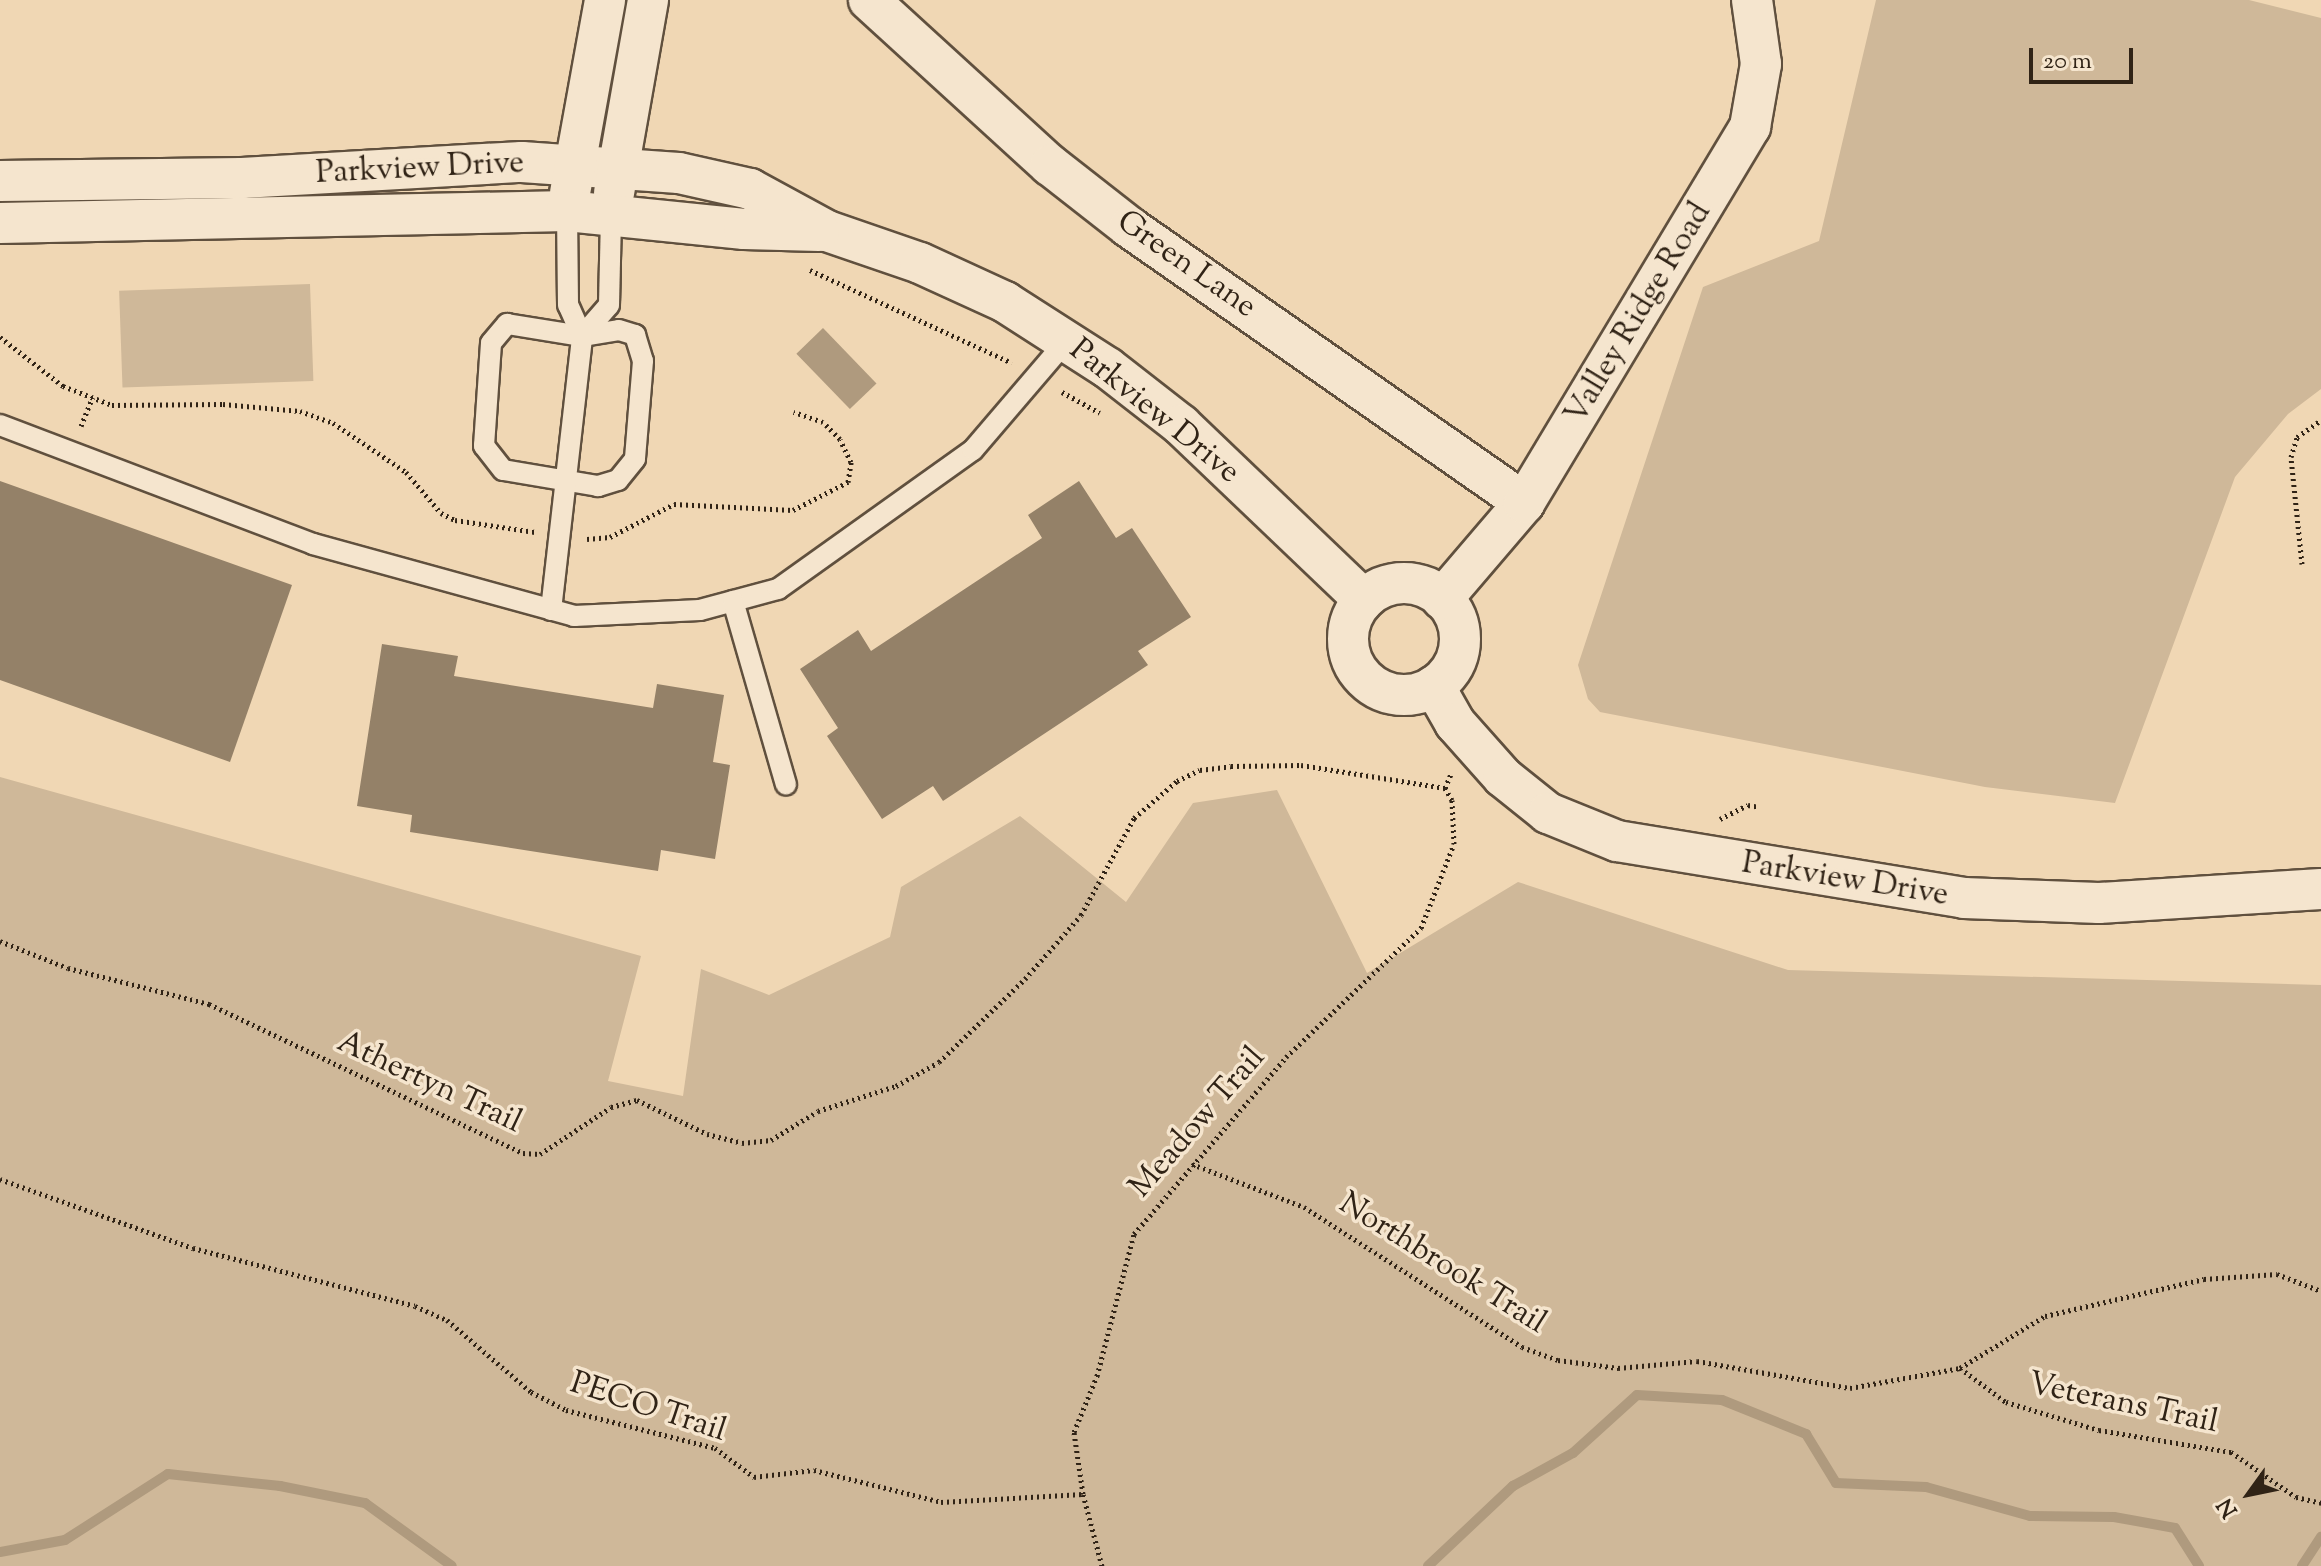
<!DOCTYPE html>
<style>
body{margin:0}
#map{position:relative;width:2321px;height:1566px;overflow:hidden;background:#f0d7b4;font-family:"Sorts Mill Goudy",serif}
div>[style]{position:absolute}
.green>*{inset:0;background:#cfb899;transform-origin:0 0}
.water>*{inset:0;background:#af9a7e;transform-origin:0 0}
.stream>*{height:10px;margin:-5px;padding:0 5px;transform-origin:5px;border-radius:5px;background:#af9a7e}
.building>*{inset:0;background:#948168}
.path>*{height:5px;margin-top:-2.5px;transform-origin:0;background:repeating-linear-gradient(90deg,#302316 0 2px,transparent 0 6px)}
.roads{filter:drop-shadow(2px 0 #60503e) drop-shadow(-2px 0 #60503e) drop-shadow(0 2px #60503e) drop-shadow(0 -2px #60503e)}
.service>*{height:20px;margin:-10px;padding:0 10px;transform-origin:10px;border-radius:10px;background:#f5e5ce}
.minor>*{height:40px;margin:-20px;padding:0 20px;transform-origin:20px;border-radius:20px;background:#f5e5ce}
.minor>.ring{margin:-20px;padding:0;box-sizing:content-box;background:none;border:40px solid #f5e5ce;border-radius:50%}
span{translate:-50% -50%;white-space:nowrap;text-align:center;line-height:1.15;-webkit-text-stroke:7px #f5e5ce;paint-order:stroke}
.street-label{font-size:32px;color:#302316}
.north{position:absolute;left:2209px;top:1454px;width:80px;height:80px;-webkit-text-stroke:6px #f5e5ce;paint-order:stroke;rotate:237deg;font-size:22px;font-weight:700;line-height:32px;text-align:center;color:#302316}
.north::after{content:'';display:block;margin:auto;width:28px;height:36px;background:#302316;clip-path:polygon(50% 0,100% 100%,50% 72%,0 100%)}
.scale{position:absolute;left:2029px;top:48px;width:104px;height:36px;box-sizing:border-box;border:4px solid #302316;border-top:0;padding-left:10px;font-size:24px;line-height:28px;white-space:nowrap;color:#302316;-webkit-text-stroke:6px #f5e5ce;paint-order:stroke}
</style>
<div id="map">
<div class="green">
<div style="clip-path:polygon(1876px 0,2249px 0,2321px 18px,2321px 389px,2288px 414px,2235px 477px,2115px 803px,1985px 787px,1600px 712px,1588px 699px,1578px 665px,1703px 287px,1819px 241px)"></div>
<div style="left:310px;top:284px;width:97px;height:191px;rotate:88deg"></div>
<div style="clip-path:polygon(0 777px,641px 956px,608px 1081px,683px 1096px,701px 969px,769px 995px,890px 937px,901px 887px,1020px 816px,1126px 902px,1193px 803px,1277px 790px,1367px 973px,1518px 882px,1788px 970px,2321px 985px,2321px 1566px,0 1566px)"></div>
</div>
<div class="water">
<div style="left:823px;top:328px;width:77px;height:37px;rotate:46deg"></div>
</div>
<div class="stream">
<div style="left:0;top:1552px;width:66px;rotate:-10.5deg"></div>
<div style="left:65px;top:1540px;width:122px;rotate:-32.7deg"></div>
<div style="left:168px;top:1474px;width:113px;rotate:6.1deg"></div>
<div style="left:280px;top:1486px;width:87px;rotate:11.3deg"></div>
<div style="left:365px;top:1503px;width:107px;rotate:35.9deg"></div>
<div style="left:1428px;top:1566px;width:117px;rotate:-43.3deg"></div>
<div style="left:1513px;top:1486px;width:68px;rotate:-28.8deg"></div>
<div style="left:1573px;top:1453px;width:86px;rotate:-42.2deg"></div>
<div style="left:1637px;top:1395px;width:85px;rotate:3.4deg"></div>
<div style="left:1722px;top:1400px;width:91px;rotate:22deg"></div>
<div style="left:1806px;top:1434px;width:57px;rotate:58.5deg"></div>
<div style="left:1836px;top:1483px;width:90px;rotate:2.5deg"></div>
<div style="left:1926px;top:1487px;width:108px;rotate:15.6deg"></div>
<div style="left:2030px;top:1516px;width:84px;rotate:0.7deg"></div>
<div style="left:2114px;top:1517px;width:62px;rotate:10.2deg"></div>
<div style="left:2175px;top:1528px;width:45px;rotate:57.7deg"></div>
<div style="left:2302px;top:1566px;width:35px;rotate:-57deg"></div>
</div>
<div class="building">
<div style="clip-path:polygon(0 481px,292px 585px,230px 762px,0 680px)"></div>
<div style="clip-path:polygon(1079px 481px,1116px 538px,1132px 528px,1191px 617px,1138px 651px,1148px 665px,943px 801px,933px 786px,882px 819px,827px 736px,838px 728px,800px 669px,858px 630px,871px 651px,1042px 538px,1028px 515px)"></div>
<div style="clip-path:polygon(382px 644px,458px 656px,454px 676px,653px 708px,657px 684px,724px 695px,713px 762px,730px 765px,715px 859px,661px 850px,658px 871px,410px 832px,412px 815px,357px 806px)"></div>
</div>
<div class="path">
<div style="left:810px;top:270px;width:222px;rotate:24.7deg"></div>
<div style="left:0;top:337px;width:80px;rotate:37.9deg"></div>
<div style="left:63px;top:386px;width:53px;rotate:21.2deg"></div>
<div style="left:112px;top:405px;width:111px;rotate:-0.5deg"></div>
<div style="left:223px;top:404px;width:77px;rotate:5.2deg"></div>
<div style="left:300px;top:411px;width:35px;rotate:20deg"></div>
<div style="left:333px;top:423px;width:88px;rotate:33.9deg"></div>
<div style="left:406px;top:472px;width:54px;rotate:49.5deg"></div>
<div style="left:441px;top:513px;width:16px;rotate:27deg"></div>
<div style="left:455px;top:520px;width:81px;rotate:8.5deg"></div>
<div style="left:1062px;top:392px;width:43px;rotate:28.9deg"></div>
<div style="left:81px;top:426px;width:31px;rotate:-68deg"></div>
<div style="left:587px;top:539px;width:23px;rotate:-5deg"></div>
<div style="left:610px;top:537px;width:72px;rotate:-27.3deg"></div>
<div style="left:674px;top:504px;width:119px;rotate:2.9deg"></div>
<div style="left:793px;top:510px;width:62px;rotate:-27deg"></div>
<div style="left:848px;top:482px;width:20px;rotate:-81deg"></div>
<div style="left:851px;top:462px;width:25px;rotate:-116deg"></div>
<div style="left:840px;top:439px;width:24px;rotate:-135deg"></div>
<div style="left:823px;top:422px;width:31px;rotate:-161deg"></div>
<div style="left:2302px;top:564px;width:108px;rotate:-95.9deg"></div>
<div style="left:2291px;top:457px;width:21px;rotate:-73deg"></div>
<div style="left:2297px;top:437px;width:29px;rotate:-35deg"></div>
<div style="left:1720px;top:819px;width:31px;rotate:-27deg"></div>
<div style="left:1748px;top:805px;width:11px;rotate:10deg"></div>
<div style="left:0;top:941px;width:73px;rotate:21.7deg"></div>
<div style="left:68px;top:968px;width:146px;rotate:14.3deg"></div>
<div style="left:209px;top:1004px;width:348px;rotate:25.4deg"></div>
<div style="left:523px;top:1153px;width:17px;rotate:3deg"></div>
<div style="left:540px;top:1154px;width:85px;rotate:-33.5deg"></div>
<div style="left:611px;top:1107px;width:27px;rotate:-15deg"></div>
<div style="left:637px;top:1100px;width:78px;rotate:25.9deg"></div>
<div style="left:707px;top:1134px;width:36px;rotate:14deg"></div>
<div style="left:742px;top:1143px;width:29px;rotate:-6deg"></div>
<div style="left:771px;top:1140px;width:55px;rotate:-31.7deg"></div>
<div style="left:818px;top:1111px;width:82px;rotate:-17.8deg"></div>
<div style="left:896px;top:1086px;width:49px;rotate:-29.2deg"></div>
<div style="left:939px;top:1062px;width:120px;rotate:-44deg"></div>
<div style="left:1025px;top:979px;width:85px;rotate:-48.8deg"></div>
<div style="left:1081px;top:915px;width:111px;rotate:-61.3deg"></div>
<div style="left:1134px;top:818px;width:57px;rotate:-40.7deg"></div>
<div style="left:1177px;top:781px;width:25px;rotate:-26deg"></div>
<div style="left:1200px;top:770px;width:31px;rotate:-7deg"></div>
<div style="left:1231px;top:766px;width:70px;rotate:-0.8deg"></div>
<div style="left:1301px;top:765px;width:146px;rotate:9.1deg"></div>
<div style="left:1192px;top:1164px;width:120px;rotate:21deg"></div>
<div style="left:1304px;top:1207px;width:259px;rotate:32.7deg"></div>
<div style="left:1522px;top:1347px;width:38px;rotate:20deg"></div>
<div style="left:1558px;top:1360px;width:61px;rotate:7.6deg"></div>
<div style="left:1618px;top:1368px;width:79px;rotate:-5.1deg"></div>
<div style="left:1697px;top:1361px;width:155px;rotate:10deg"></div>
<div style="left:1850px;top:1388px;width:112px;rotate:-10.3deg"></div>
<div style="left:1960px;top:1368px;width:100px;rotate:-31.5deg"></div>
<div style="left:2045px;top:1316px;width:163px;rotate:-13.1deg"></div>
<div style="left:2204px;top:1279px;width:73px;rotate:-3.9deg"></div>
<div style="left:2277px;top:1274px;width:47px;rotate:21.1deg"></div>
<div style="left:0;top:1179px;width:205px;rotate:19.7deg"></div>
<div style="left:193px;top:1248px;width:229px;rotate:14.6deg"></div>
<div style="left:415px;top:1306px;width:35px;rotate:24deg"></div>
<div style="left:447px;top:1320px;width:111px;rotate:40.6deg"></div>
<div style="left:531px;top:1392px;width:39px;rotate:27deg"></div>
<div style="left:566px;top:1410px;width:154px;rotate:14.3deg"></div>
<div style="left:715px;top:1448px;width:49px;rotate:36.6deg"></div>
<div style="left:754px;top:1477px;width:60px;rotate:-6.7deg"></div>
<div style="left:814px;top:1470px;width:131px;rotate:14.1deg"></div>
<div style="left:941px;top:1502px;width:142px;rotate:-3.2deg"></div>
<div style="left:1960px;top:1368px;width:57px;rotate:36.5deg"></div>
<div style="left:2006px;top:1402px;width:97px;rotate:16.8deg"></div>
<div style="left:2099px;top:1430px;width:134px;rotate:9.5deg"></div>
<div style="left:2231px;top:1452px;width:79px;rotate:34.7deg"></div>
<div style="left:2296px;top:1497px;width:26px;rotate:13deg"></div>
<div style="left:1102px;top:1566px;width:74px;rotate:-104.8deg"></div>
<div style="left:1083px;top:1494px;width:63px;rotate:-98.3deg"></div>
<div style="left:1074px;top:1432px;width:61px;rotate:-67.7deg"></div>
<div style="left:1097px;top:1376px;width:147px;rotate:-75.4deg"></div>
<div style="left:1134px;top:1234px;width:233px;rotate:-49.3deg"></div>
<div style="left:1286px;top:1057px;width:187px;rotate:-43.7deg"></div>
<div style="left:1421px;top:928px;width:90px;rotate:-68.6deg"></div>
<div style="left:1454px;top:844px;width:44px;rotate:-92.6deg"></div>
<div style="left:1452px;top:800px;width:14px;rotate:-120deg"></div>
<div style="left:1445px;top:788px;width:15px;rotate:-67deg"></div>
</div>
<div class="roads">
<div class="service">
<div style="left:507px;top:324px;width:76px;rotate:9.1deg"></div>
<div style="left:582px;top:336px;width:37px;rotate:-9deg"></div>
<div style="left:619px;top:330px;width:17px;rotate:17deg"></div>
<div style="left:635px;top:335px;width:27px;rotate:73deg"></div>
<div style="left:643px;top:361px;width:98px;rotate:94.7deg"></div>
<div style="left:635px;top:459px;width:27px;rotate:129deg"></div>
<div style="left:618px;top:480px;width:21px;rotate:163deg"></div>
<div style="left:598px;top:486px;width:96px;rotate:-170.4deg"></div>
<div style="left:503px;top:470px;width:31px;rotate:-128deg"></div>
<div style="left:484px;top:446px;width:103px;rotate:-86.1deg"></div>
<div style="left:491px;top:343px;width:25px;rotate:-50deg"></div>
<div style="left:582px;top:336px;width:41px;rotate:-48.9deg"></div>
<div style="left:609px;top:305px;width:88px;rotate:-88.7deg"></div>
<div style="left:0;top:425px;width:335px;rotate:20.8deg"></div>
<div style="left:313px;top:544px;width:271px;rotate:15.4deg"></div>
<div style="left:574px;top:616px;width:126px;rotate:-2.7deg"></div>
<div style="left:700px;top:610px;width:81px;rotate:-15.1deg"></div>
<div style="left:778px;top:589px;width:239px;rotate:-35.5deg"></div>
<div style="left:973px;top:450px;width:143px;rotate:-49.5deg"></div>
<div style="left:733px;top:601px;width:191px;rotate:73.9deg"></div>
<div style="left:551px;top:610px;width:276px;rotate:-83.5deg"></div>
<div style="left:582px;top:336px;width:34px;rotate:-114deg"></div>
<div style="left:568px;top:305px;width:94px;rotate:-90.6deg"></div>
</div>
<div class="minor">
<div style="left:869px;top:0;width:245px;rotate:42.4deg"></div>
<div style="left:1050px;top:165px;width:100px;rotate:38.1deg"></div>
<div style="left:1129px;top:227px;width:482px;rotate:34.9deg"></div>
<div style="left:0;top:181px;width:242px;rotate:-0.7deg"></div>
<div style="left:242px;top:178px;width:280px;rotate:-3.3deg"></div>
<div style="left:522px;top:162px;width:157px;rotate:4deg"></div>
<div style="left:679px;top:173px;width:73px;rotate:12.7deg"></div>
<div style="left:750px;top:189px;width:88px;rotate:28.6deg"></div>
<div style="left:827px;top:231px;width:98px;rotate:19deg"></div>
<div style="left:920px;top:263px;width:94px;rotate:24.6deg"></div>
<div style="left:1005px;top:302px;width:122px;rotate:32.7deg"></div>
<div style="left:1108px;top:368px;width:93px;rotate:38deg"></div>
<div style="left:1181px;top:425px;width:253px;rotate:43.7deg"></div>
<div style="left:570px;top:193px;width:196px;rotate:-79.7deg"></div>
<div style="left:614px;top:193px;width:196px;rotate:-80deg"></div>
<div style="left:0;top:223px;width:567px;rotate:-1.21deg"></div>
<div style="left:567px;top:211px;width:178px;rotate:5.8deg"></div>
<div style="left:744px;top:229px;width:75px;rotate:1.5deg"></div>
<div class="ring" style="left:1348px;top:583px;width:72px;height:72px"></div>
<div style="left:1442px;top:599px;width:126px;rotate:-49.5deg"></div>
<div style="left:1524px;top:503px;width:439px;rotate:-59deg"></div>
<div style="left:1750px;top:127px;width:64px;rotate:-80.1deg"></div>
<div style="left:1761px;top:64px;width:65px;rotate:-98deg"></div>
<div style="left:1434px;top:686px;width:43px;rotate:60.4deg"></div>
<div style="left:1455px;top:723px;width:72px;rotate:48.4deg"></div>
<div style="left:1503px;top:777px;width:58px;rotate:38.7deg"></div>
<div style="left:1548px;top:813px;width:74px;rotate:22.1deg"></div>
<div style="left:1617px;top:841px;width:352px;rotate:9.3deg"></div>
<div style="left:1964px;top:898px;width:135px;rotate:2.1deg"></div>
<div style="left:2099px;top:903px;width:222px;rotate:-3.6deg"></div>
</div>
</div>
<div class="street-label">
<span style="left:420px;top:169px;rotate:-3deg">Parkview Drive</span>
<span style="left:1186px;top:265px;rotate:35deg">Green Lane</span>
<span style="left:1639px;top:314px;rotate:-59deg">Valley Ridge Road</span>
<span style="left:1154px;top:412px;rotate:39deg">Parkview Drive</span>
<span style="left:1845px;top:880px;rotate:9deg">Parkview Drive</span>
<span style="left:429px;top:1083px;rotate:25deg">Athertyn Trail</span>
<span style="left:1198px;top:1123px;rotate:-49deg">Meadow Trail</span>
<span style="left:1442px;top:1264px;rotate:32deg">Northbrook Trail</span>
<span style="left:2123px;top:1404px;rotate:12deg">Veterans Trail</span>
<span style="left:648px;top:1408px;rotate:18deg">PECO Trail</span>
</div>
<div class="north">N</div>
<div class="scale">20 m</div>
</div>
